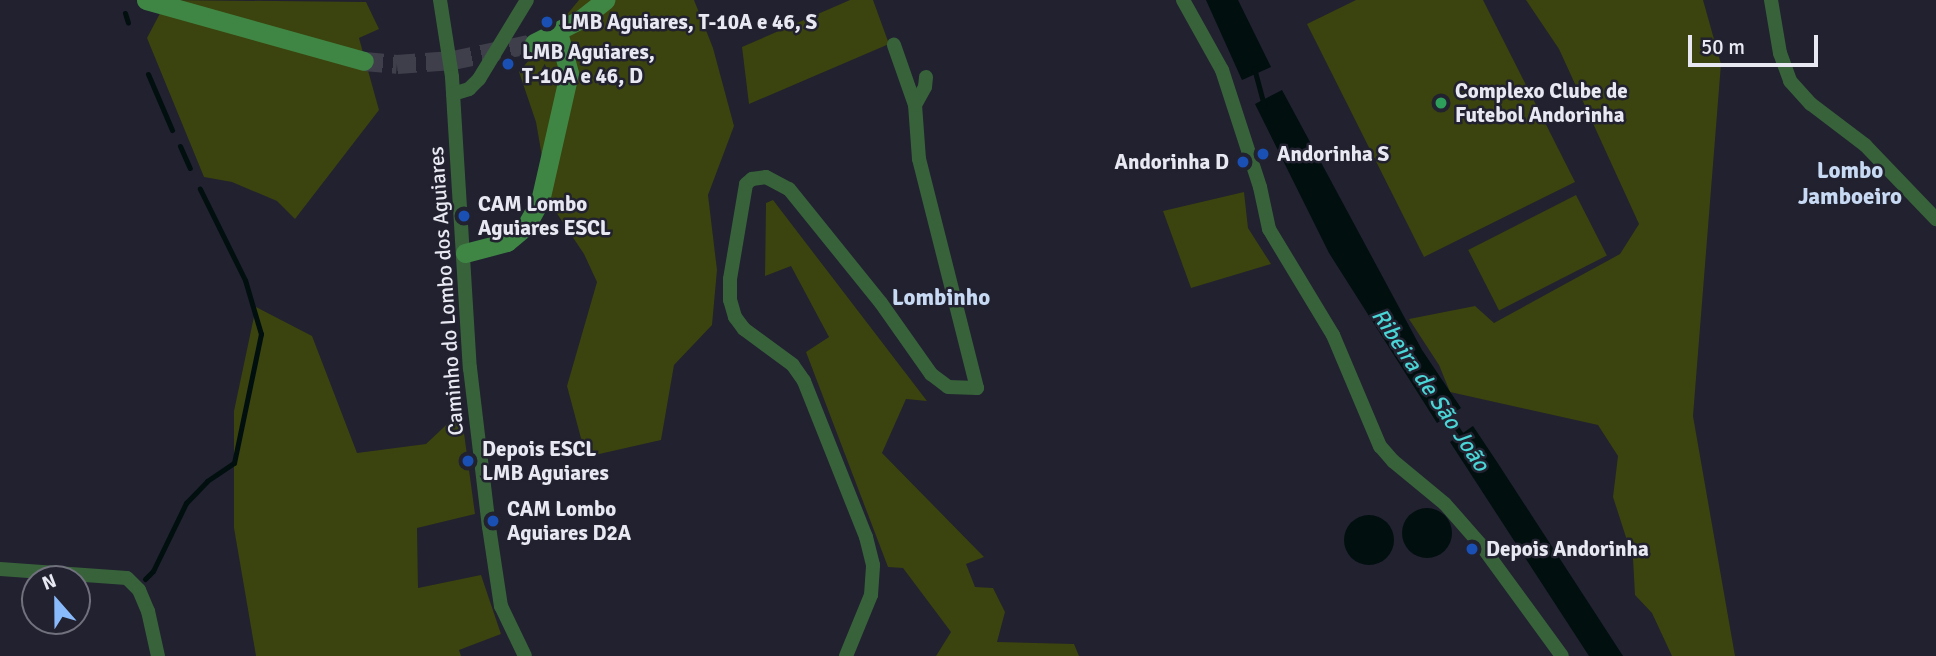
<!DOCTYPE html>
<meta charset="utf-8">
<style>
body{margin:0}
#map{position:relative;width:1936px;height:656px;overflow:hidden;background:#21212f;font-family:Signika,sans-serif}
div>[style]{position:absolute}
.green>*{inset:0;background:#3b430e;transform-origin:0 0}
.water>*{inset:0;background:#010f0f}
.round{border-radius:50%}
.stream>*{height:5px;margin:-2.5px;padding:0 2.5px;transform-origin:2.5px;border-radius:2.5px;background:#010f0f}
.secondary-tunnel>*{height:19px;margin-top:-9.5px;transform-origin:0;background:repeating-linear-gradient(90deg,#3f3f4c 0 19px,transparent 0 29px)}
.minor>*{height:14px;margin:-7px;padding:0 7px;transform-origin:7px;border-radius:7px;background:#38623a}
.secondary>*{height:19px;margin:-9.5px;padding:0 9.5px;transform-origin:9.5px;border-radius:9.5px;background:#3f8645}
.dots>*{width:19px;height:19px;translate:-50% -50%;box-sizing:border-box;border:4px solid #21212f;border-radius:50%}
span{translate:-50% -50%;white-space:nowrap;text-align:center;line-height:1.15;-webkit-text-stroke:5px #21212f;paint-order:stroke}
.poi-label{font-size:21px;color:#e7e8f1;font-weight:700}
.left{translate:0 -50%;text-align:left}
.right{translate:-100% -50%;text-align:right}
.street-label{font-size:21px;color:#e7e8f1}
.neighbourhood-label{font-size:23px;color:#c8daf3;font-weight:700}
.water-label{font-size:23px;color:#4ad5d6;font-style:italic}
.north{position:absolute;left:21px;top:565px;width:70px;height:70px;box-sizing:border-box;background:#21212f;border:2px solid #70717d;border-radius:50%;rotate:339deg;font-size:19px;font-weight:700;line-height:28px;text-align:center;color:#e7e8f1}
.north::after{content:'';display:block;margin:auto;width:24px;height:32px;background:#89bafc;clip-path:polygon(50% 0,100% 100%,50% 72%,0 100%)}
.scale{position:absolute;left:1688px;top:35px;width:130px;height:32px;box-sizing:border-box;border:4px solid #e7e8f1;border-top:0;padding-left:9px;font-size:21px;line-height:24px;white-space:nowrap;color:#e7e8f1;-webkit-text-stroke:5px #21212f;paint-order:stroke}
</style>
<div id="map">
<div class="green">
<div style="clip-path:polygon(167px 0,366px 2px,379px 29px,359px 38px,379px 110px,295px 219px,277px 201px,232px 182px,204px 177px,147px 38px)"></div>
<div style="clip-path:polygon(579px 0,694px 0,713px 48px,734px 126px,708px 195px,717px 270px,712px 325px,674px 365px,661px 440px,586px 457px,567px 386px,597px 282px,584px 254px,550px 203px,536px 122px,519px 72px)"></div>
<div style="clip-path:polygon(850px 0,873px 0,889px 44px,749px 104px,742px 47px)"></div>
<div style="clip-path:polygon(1356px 0,1483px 0,1575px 182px,1424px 257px,1307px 24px)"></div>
<div style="clip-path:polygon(1526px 0,1703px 0,1721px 64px,1693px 416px,1735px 656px,1672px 656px,1652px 613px,1635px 595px,1633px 559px,1613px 497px,1618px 456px,1598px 425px,1450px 392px,1439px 365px,1409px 319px,1475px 306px,1494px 323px,1620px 254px,1639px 224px,1559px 49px)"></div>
<div style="clip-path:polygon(1244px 192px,1248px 228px,1271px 264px,1191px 288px,1163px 211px)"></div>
<div style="left:1576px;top:195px;width:68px;height:121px;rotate:63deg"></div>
<div style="clip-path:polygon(773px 200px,927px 401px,906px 399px,882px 453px,984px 557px,966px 564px,975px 587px,993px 588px,1005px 612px,997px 642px,1074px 644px,1079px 656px,936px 656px,951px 632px,903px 568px,888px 567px,806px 352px,829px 337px,791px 266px,765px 276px,766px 203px)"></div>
<div style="clip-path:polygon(256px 307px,312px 336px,357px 453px,426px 444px,461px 411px,475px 514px,417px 528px,418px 588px,481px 575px,501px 634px,459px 650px,461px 656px,256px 656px,234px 528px,234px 411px)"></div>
</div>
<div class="water">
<div style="clip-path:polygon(1206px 0,1238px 0,1271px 67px,1242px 80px)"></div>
<div style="clip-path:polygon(1282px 90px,1422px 350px,1461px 408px,1437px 423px,1329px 253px,1255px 104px)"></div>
<div style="clip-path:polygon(1473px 426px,1497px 462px,1623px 656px,1589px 656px,1450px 442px)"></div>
<div class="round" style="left:1402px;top:508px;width:50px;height:50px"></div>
<div class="round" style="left:1344px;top:515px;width:50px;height:50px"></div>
</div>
<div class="stream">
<div style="left:125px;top:13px;width:10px;rotate:73deg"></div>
<div style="left:1254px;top:68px;width:39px;rotate:75deg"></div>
<div style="left:148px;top:74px;width:61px;rotate:66.8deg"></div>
<div style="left:180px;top:146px;width:24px;rotate:66deg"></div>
<div style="left:1446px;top:412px;width:32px;rotate:56deg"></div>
<div style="left:145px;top:579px;width:11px;rotate:-45deg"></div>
<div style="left:153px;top:571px;width:76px;rotate:-64.1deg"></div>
<div style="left:186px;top:503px;width:30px;rotate:-46deg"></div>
<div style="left:207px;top:481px;width:32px;rotate:-34deg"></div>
<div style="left:234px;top:463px;width:132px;rotate:-78.2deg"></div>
<div style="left:261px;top:334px;width:56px;rotate:-106.5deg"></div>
<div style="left:245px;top:280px;width:102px;rotate:-116.3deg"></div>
</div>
<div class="secondary-tunnel">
<div style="left:364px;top:61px;width:33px;rotate:5deg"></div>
<div style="left:397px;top:64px;width:56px;rotate:-4.1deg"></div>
<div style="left:453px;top:60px;width:83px;rotate:-11.9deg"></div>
</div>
<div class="minor">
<div style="left:440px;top:0;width:78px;rotate:81.1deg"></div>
<div style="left:452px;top:77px;width:292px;rotate:86.5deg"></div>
<div style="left:470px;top:368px;width:160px;rotate:83.2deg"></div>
<div style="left:489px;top:527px;width:80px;rotate:81.4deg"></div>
<div style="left:501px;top:606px;width:55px;rotate:64.4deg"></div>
<div style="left:1183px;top:0;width:80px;rotate:60.9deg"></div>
<div style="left:1222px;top:70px;width:123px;rotate:72deg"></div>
<div style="left:1260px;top:187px;width:43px;rotate:77.9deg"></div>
<div style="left:1269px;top:229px;width:124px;rotate:58.9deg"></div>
<div style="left:1333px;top:335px;width:121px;rotate:67.1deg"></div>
<div style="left:1380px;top:446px;width:20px;rotate:49deg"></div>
<div style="left:1393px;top:461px;width:67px;rotate:39.6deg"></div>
<div style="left:1445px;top:504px;width:55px;rotate:48.7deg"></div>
<div style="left:1481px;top:545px;width:137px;rotate:53.9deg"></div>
<div style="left:1771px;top:0;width:54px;rotate:80.4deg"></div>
<div style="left:1780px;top:53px;width:30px;rotate:70deg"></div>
<div style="left:1790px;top:81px;width:31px;rotate:48deg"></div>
<div style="left:1811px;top:104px;width:68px;rotate:37.2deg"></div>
<div style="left:1865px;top:145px;width:103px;rotate:46.2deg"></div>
<div style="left:453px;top:94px;width:17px;rotate:-17deg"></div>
<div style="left:469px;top:89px;width:14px;rotate:-45deg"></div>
<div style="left:479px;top:79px;width:92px;rotate:-58.7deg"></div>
<div style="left:915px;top:105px;width:21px;rotate:-61deg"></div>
<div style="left:925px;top:87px;width:10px;rotate:-84deg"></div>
<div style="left:0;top:569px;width:127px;rotate:4.1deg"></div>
<div style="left:127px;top:578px;width:17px;rotate:45deg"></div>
<div style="left:139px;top:590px;width:23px;rotate:67deg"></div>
<div style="left:148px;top:611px;width:46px;rotate:77.5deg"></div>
<div style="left:846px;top:656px;width:66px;rotate:-67.7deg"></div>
<div style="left:871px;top:595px;width:30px;rotate:-86deg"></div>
<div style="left:873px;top:565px;width:29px;rotate:-104deg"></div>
<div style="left:866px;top:537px;width:168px;rotate:-111.7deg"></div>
<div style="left:804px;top:381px;width:19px;rotate:-125deg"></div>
<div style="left:793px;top:365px;width:61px;rotate:-143.7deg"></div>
<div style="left:744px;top:329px;width:15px;rotate:-127deg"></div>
<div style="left:735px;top:317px;width:18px;rotate:-106deg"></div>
<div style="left:730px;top:300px;width:21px;rotate:-90deg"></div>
<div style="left:730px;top:279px;width:96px;rotate:-80.4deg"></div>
<div style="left:746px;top:184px;width:8px;rotate:-40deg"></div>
<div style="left:752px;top:179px;width:14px;rotate:-8deg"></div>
<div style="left:766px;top:177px;width:26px;rotate:28deg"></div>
<div style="left:789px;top:189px;width:146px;rotate:51.1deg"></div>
<div style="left:881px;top:303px;width:87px;rotate:54.8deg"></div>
<div style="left:931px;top:374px;width:21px;rotate:37deg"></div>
<div style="left:948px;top:387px;width:29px;rotate:2deg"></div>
<div style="left:977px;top:388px;width:236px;rotate:-104.2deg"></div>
<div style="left:919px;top:159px;width:54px;rotate:-94.2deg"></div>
<div style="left:915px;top:105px;width:64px;rotate:-109.3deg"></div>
</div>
<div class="secondary">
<div style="left:146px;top:0;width:226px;rotate:15.6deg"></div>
<div style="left:534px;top:43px;width:53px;rotate:-27.1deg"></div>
<div style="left:581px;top:19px;width:31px;rotate:-38deg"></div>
<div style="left:465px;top:253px;width:43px;rotate:-14.7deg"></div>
<div style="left:507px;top:242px;width:25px;rotate:-40deg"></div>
<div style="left:526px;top:226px;width:29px;rotate:-61deg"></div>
<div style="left:540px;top:201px;width:131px;rotate:-77.2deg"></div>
<div style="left:569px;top:73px;width:42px;rotate:-105deg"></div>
</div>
<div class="dots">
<div style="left:547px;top:22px;background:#1a4fb4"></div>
<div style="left:508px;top:64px;background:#1a4fb4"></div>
<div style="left:1441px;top:103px;background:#2e9e5b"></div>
<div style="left:1263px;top:154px;background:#1a4fb4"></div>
<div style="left:1243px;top:162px;background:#1a4fb4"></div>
<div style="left:464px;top:216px;background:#1a4fb4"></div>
<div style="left:468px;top:461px;background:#1a4fb4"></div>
<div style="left:493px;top:521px;background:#1a4fb4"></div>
<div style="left:1472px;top:549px;background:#1a4fb4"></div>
</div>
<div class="poi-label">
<span class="left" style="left:561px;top:22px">LMB Aguiares, T-10A e 46, S</span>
<span class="left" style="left:522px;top:64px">LMB Aguiares,<br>T-10A e 46, D</span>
<span class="left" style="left:1455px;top:103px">Complexo Clube de<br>Futebol Andorinha</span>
<span class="left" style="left:1277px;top:154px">Andorinha S</span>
<span class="right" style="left:1229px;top:162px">Andorinha D</span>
<span class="left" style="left:478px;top:216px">CAM Lombo<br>Aguiares ESCL</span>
<span class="left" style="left:482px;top:461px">Depois ESCL<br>LMB Aguiares</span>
<span class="left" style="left:507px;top:521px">CAM Lombo<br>Aguiares D2A</span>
<span class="left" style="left:1486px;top:549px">Depois Andorinha</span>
</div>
<div class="street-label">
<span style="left:446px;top:291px;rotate:-94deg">Caminho do Lombo dos Aguiares</span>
</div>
<div class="neighbourhood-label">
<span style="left:1850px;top:184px">Lombo<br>Jamboeiro</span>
<span style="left:941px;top:298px">Lombinho</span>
</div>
<div class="water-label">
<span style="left:1430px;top:390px;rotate:56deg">Ribeira de São João</span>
</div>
<div class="north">N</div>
<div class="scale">50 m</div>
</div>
